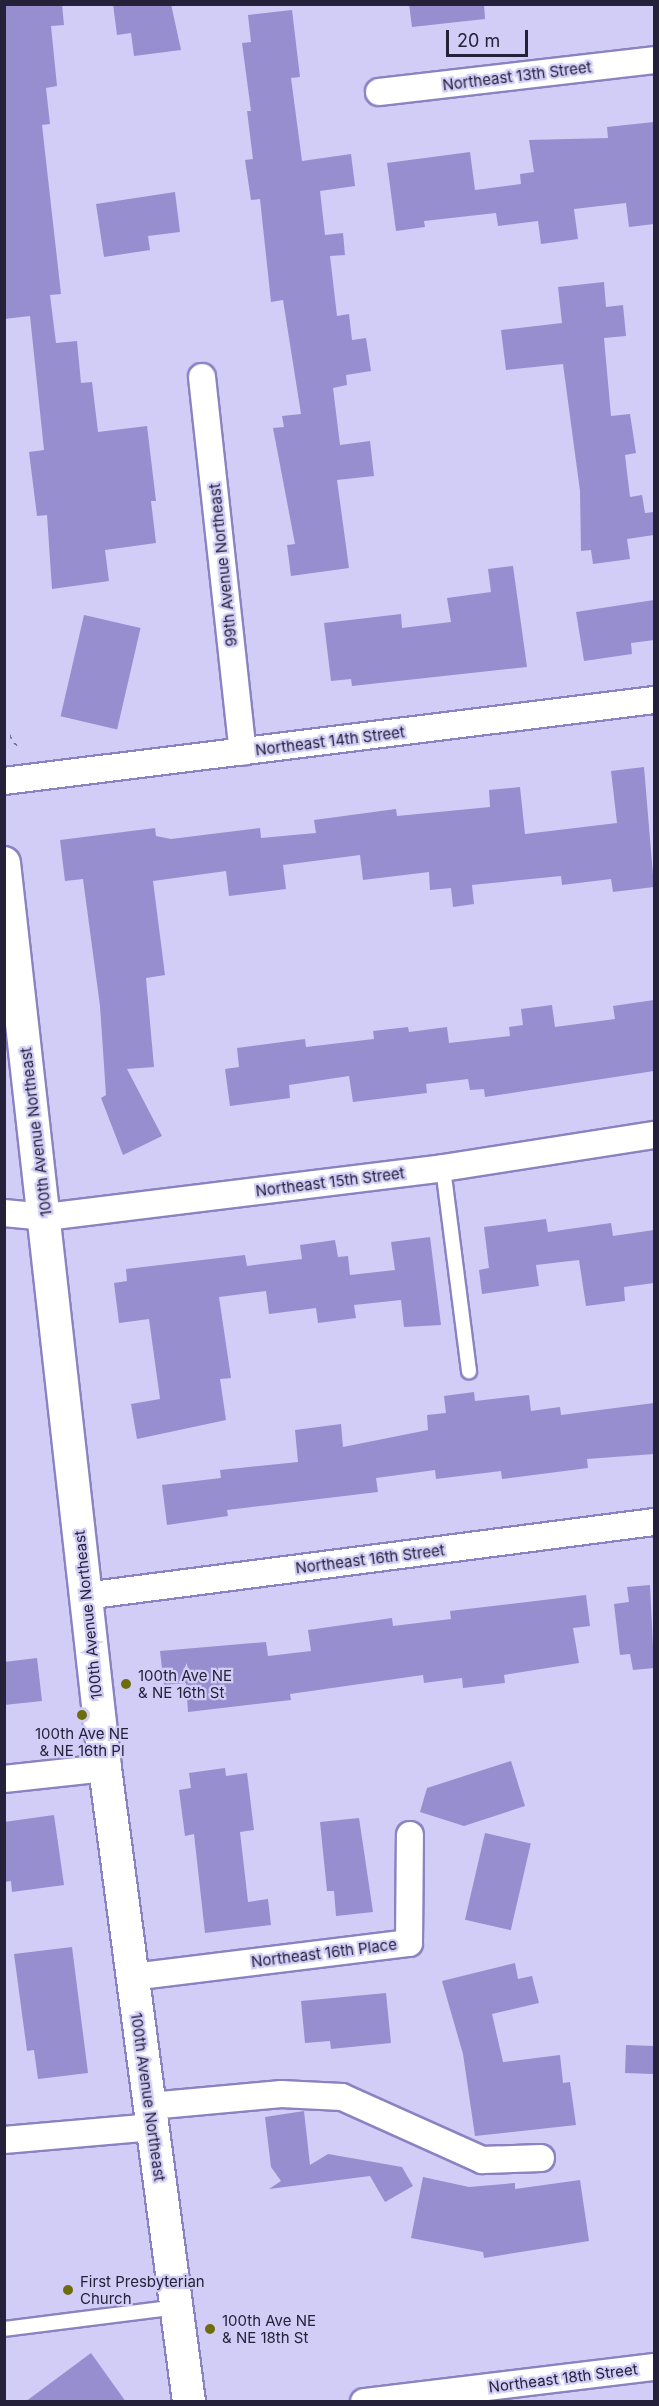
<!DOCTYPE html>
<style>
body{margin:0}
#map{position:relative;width:659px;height:2406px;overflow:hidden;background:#d1cdf6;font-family:Inter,sans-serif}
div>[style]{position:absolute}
.building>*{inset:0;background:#978ecf;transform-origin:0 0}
.path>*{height:4px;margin-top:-2px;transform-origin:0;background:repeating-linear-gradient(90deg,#767293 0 1.5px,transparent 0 6px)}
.roads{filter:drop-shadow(2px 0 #8b82c1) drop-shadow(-2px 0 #8b82c1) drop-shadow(0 2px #8b82c1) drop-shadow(0 -2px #8b82c1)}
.service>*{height:14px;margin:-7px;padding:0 7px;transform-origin:7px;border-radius:7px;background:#fff}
.minor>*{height:26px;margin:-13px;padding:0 13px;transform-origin:13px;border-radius:13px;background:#fff}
.tertiary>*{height:32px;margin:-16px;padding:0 16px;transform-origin:16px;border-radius:16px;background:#fff}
.dots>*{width:16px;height:16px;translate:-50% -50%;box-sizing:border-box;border:3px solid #d1cdf6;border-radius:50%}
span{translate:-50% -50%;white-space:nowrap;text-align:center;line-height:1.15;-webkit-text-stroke:4.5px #d1cdf6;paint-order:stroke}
.street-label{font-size:15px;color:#25213a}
.poi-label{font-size:15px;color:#25213a}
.left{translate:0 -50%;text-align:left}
.frame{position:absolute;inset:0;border:6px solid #25213a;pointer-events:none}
.scale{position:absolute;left:446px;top:30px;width:82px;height:27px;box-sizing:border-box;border:3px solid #25213a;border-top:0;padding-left:8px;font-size:18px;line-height:21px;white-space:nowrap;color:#25213a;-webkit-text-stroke:4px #d1cdf6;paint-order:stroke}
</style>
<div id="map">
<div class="building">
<div style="clip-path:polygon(4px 4px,62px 4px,64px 25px,51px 26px,57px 86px,46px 88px,50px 124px,42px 125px,61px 294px,50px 295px,56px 343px,77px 341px,81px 383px,92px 382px,98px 432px,147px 426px,156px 501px,151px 501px,156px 543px,105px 550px,109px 581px,52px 589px,47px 515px,37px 516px,29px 452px,44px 450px,30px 316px,4px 319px)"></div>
<div style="clip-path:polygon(113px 4px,171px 4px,181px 50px,134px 56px,131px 33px,117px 35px)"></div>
<div style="clip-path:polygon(409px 4px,484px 4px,485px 19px,412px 27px)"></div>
<div style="clip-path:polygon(292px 10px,300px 77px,291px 78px,302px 161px,351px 154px,355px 186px,320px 191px,325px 235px,343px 233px,345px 255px,330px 256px,337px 316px,349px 314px,352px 340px,366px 338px,371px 371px,346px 375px,347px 385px,333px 388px,340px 445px,370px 441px,374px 476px,337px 480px,349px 568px,291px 576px,287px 545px,295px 544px,273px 428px,284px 427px,282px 416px,301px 414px,283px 300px,271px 302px,260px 199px,251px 200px,245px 160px,253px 159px,247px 111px,251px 111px,242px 43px,251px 42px,248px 15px)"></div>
<div style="clip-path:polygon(654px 122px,654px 224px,629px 227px,626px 203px,574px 209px,578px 239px,541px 244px,538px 221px,498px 226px,496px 213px,424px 221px,425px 227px,396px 231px,387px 163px,470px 152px,475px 190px,521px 184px,520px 174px,534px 172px,529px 140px,608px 138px,607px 127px)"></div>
<div style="clip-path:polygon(175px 192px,180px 232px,148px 236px,150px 250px,104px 257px,96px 204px)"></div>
<div style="clip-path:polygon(604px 282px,606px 307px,623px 305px,626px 336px,604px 338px,611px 416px,630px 414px,636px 453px,625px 455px,630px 497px,642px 495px,645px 513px,654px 512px,654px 535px,627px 539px,630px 559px,593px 564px,591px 550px,581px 551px,580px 491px,563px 364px,506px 370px,501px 330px,562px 323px,558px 287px)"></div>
<div style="clip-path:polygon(513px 566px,527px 667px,352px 686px,351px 679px,331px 681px,324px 623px,401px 614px,402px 628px,451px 622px,447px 598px,491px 592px,488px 569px)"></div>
<div style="clip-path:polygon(654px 600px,654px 640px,631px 643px,632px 654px,584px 661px,576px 612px)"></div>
<div style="left:84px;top:615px;width:58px;height:104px;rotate:13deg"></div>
<div style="clip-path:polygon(644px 767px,654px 887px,613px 892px,611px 879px,562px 885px,561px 876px,472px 885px,474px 904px,453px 907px,451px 888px,430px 890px,429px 872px,363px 880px,360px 855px,283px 865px,286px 889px,229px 896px,226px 871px,153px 881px,165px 975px,146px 978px,154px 1067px,127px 1069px,162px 1136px,123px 1155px,101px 1098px,106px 1095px,100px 1006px,83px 879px,65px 881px,60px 840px,155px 828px,156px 836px,171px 839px,260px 828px,261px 838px,316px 833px,314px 820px,396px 809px,397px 816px,490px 807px,489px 790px,520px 787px,525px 834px,617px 823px,611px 771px)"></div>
<div style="clip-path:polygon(654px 1000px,654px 1071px,485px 1097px,484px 1089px,470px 1090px,468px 1079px,426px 1084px,427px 1093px,353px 1102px,349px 1076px,289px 1085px,290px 1098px,230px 1106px,225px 1069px,239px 1067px,237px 1048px,305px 1039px,306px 1047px,374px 1039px,373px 1031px,408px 1027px,409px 1032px,447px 1027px,449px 1043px,510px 1036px,509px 1027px,523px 1025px,521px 1009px,552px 1005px,555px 1027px,615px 1019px,613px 1006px)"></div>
<div style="clip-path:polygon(546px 1219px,548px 1232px,611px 1223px,613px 1236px,654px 1230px,654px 1283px,624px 1287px,625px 1301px,586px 1306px,579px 1260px,536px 1265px,539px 1286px,482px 1294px,479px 1270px,489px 1268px,484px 1227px)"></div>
<div style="clip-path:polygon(430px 1237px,441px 1325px,404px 1327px,401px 1300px,354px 1305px,356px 1318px,318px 1323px,316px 1308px,269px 1314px,266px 1291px,219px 1297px,231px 1378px,220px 1379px,226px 1420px,137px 1439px,131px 1404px,160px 1399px,149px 1319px,119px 1323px,114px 1283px,127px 1281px,126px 1269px,245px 1255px,247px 1266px,302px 1259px,300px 1245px,335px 1240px,338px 1257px,348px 1256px,350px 1275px,395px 1270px,391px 1242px)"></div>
<div style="clip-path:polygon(474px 1392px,475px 1401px,529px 1395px,531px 1411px,560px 1407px,561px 1415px,654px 1403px,654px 1454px,587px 1459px,588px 1468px,502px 1479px,501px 1471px,436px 1479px,435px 1470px,376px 1478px,378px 1492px,227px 1510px,228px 1516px,167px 1525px,162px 1485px,221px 1478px,220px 1470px,298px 1462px,295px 1430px,341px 1424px,343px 1447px,428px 1430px,427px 1415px,446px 1413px,444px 1396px)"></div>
<div style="clip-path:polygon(650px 1585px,654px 1668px,633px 1670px,630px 1654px,620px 1655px,614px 1604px,629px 1602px,627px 1587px)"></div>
<div style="clip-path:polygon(586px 1595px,590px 1626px,573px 1628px,579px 1663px,504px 1675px,505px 1683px,463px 1688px,462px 1678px,424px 1683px,423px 1675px,290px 1694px,291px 1700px,188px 1712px,186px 1683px,164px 1685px,160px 1651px,266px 1642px,268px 1656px,311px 1651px,308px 1630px,392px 1618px,393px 1626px,451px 1619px,450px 1611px)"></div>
<div style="clip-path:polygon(37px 1658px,42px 1701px,4px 1705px,4px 1662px)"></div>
<div style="clip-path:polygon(511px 1761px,525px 1806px,464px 1826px,420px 1812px,427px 1788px)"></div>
<div style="clip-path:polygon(225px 1768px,226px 1776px,247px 1773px,254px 1830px,240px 1832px,248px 1902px,268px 1899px,271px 1925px,205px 1933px,194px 1834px,185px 1836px,179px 1790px,191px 1788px,189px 1773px)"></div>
<div style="clip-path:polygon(54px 1815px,64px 1885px,12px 1892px,11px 1881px,4px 1882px,4px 1822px)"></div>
<div style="clip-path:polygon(359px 1818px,373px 1912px,336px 1916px,334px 1891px,327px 1891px,320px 1822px)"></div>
<div style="left:485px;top:1833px;width:47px;height:89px;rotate:13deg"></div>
<div style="clip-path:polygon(72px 1947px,88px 2073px,38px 2079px,34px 2050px,27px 2051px,14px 1954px)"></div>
<div style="clip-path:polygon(515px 1963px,518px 1979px,532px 1976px,539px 2003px,492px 2014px,503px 2062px,560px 2055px,563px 2083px,570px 2082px,576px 2125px,475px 2136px,463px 2054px,442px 1981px)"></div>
<div style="clip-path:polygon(386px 1993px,391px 2043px,331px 2049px,330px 2041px,305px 2043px,301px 2001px)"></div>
<div style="left:626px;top:2045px;width:28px;height:28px;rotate:2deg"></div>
<div style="clip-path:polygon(304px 2111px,310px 2165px,328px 2154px,402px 2167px,413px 2186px,385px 2202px,370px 2176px,269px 2189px,281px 2181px,271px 2167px,265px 2117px)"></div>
<div style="clip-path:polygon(423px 2177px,469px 2187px,515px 2183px,515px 2189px,580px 2180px,589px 2241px,484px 2258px,483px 2252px,411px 2238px)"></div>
<div style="clip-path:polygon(91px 2353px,126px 2402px,25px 2402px)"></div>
</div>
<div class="path">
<div style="left:10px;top:737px;width:4px;rotate:-14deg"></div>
<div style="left:15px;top:745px;width:5px;rotate:-53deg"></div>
</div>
<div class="roads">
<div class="service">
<div style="left:443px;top:1168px;width:205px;rotate:82.7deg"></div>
<div style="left:4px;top:2329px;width:174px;rotate:-7.2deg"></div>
</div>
<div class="minor">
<div style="left:379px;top:92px;width:277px;rotate:-6.6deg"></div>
<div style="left:202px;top:377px;width:377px;rotate:83.8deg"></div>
<div style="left:4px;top:781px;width:655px;rotate:-7.1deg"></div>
<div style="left:4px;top:1213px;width:42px;rotate:5.4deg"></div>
<div style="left:46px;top:1217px;width:400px;rotate:-7deg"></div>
<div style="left:443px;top:1168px;width:214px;rotate:-8.9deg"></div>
<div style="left:85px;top:1596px;width:574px;rotate:-7.41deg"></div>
<div style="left:4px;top:1779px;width:102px;rotate:-6.2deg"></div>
<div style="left:132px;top:1977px;width:279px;rotate:-7deg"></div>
<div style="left:409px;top:1943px;width:108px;rotate:-89.5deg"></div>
<div style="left:150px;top:2106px;width:132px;rotate:-5.2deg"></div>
<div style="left:281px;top:2094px;width:61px;rotate:2.8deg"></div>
<div style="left:342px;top:2097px;width:154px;rotate:24.2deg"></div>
<div style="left:482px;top:2160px;width:59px;rotate:-1.9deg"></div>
<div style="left:4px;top:2140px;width:150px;rotate:-5deg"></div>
<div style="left:364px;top:2402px;width:292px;rotate:-6.9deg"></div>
</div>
<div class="tertiary">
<div style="left:4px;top:863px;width:911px;rotate:83.63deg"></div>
<div style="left:105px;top:1768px;width:640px;rotate:82.45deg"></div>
</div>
</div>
<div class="dots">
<div style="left:126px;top:1684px;background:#6d6d0e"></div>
<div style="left:82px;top:1715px;background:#6d6d0e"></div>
<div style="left:68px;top:2290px;background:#6d6d0e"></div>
<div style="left:210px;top:2329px;background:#6d6d0e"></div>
</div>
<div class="street-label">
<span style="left:517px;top:76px;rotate:-7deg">Northeast 13th Street</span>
<span style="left:223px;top:565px;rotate:-96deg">99th Avenue Northeast</span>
<span style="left:330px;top:741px;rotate:-7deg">Northeast 14th Street</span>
<span style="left:36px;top:1132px;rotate:-97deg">100th Avenue Northeast</span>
<span style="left:330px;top:1182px;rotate:-7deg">Northeast 15th Street</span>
<span style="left:370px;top:1559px;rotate:-7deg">Northeast 16th Street</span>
<span style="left:88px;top:1615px;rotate:-96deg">100th Avenue Northeast</span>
<span style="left:324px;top:1953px;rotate:-7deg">Northeast 16th Place</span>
<span style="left:148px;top:2097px;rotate:82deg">100th Avenue Northeast</span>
<span style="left:563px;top:2378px;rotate:-7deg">Northeast 18th Street</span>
</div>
<div class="poi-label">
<span class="left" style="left:138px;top:1684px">100th Ave NE<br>&amp; NE 16th St</span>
<span style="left:82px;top:1742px">100th Ave NE<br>&amp; NE 16th Pl</span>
<span class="left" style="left:80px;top:2290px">First Presbyterian<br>Church</span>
<span class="left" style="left:222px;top:2329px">100th Ave NE<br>&amp; NE 18th St</span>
</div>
<div class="frame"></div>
<div class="scale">20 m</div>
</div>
